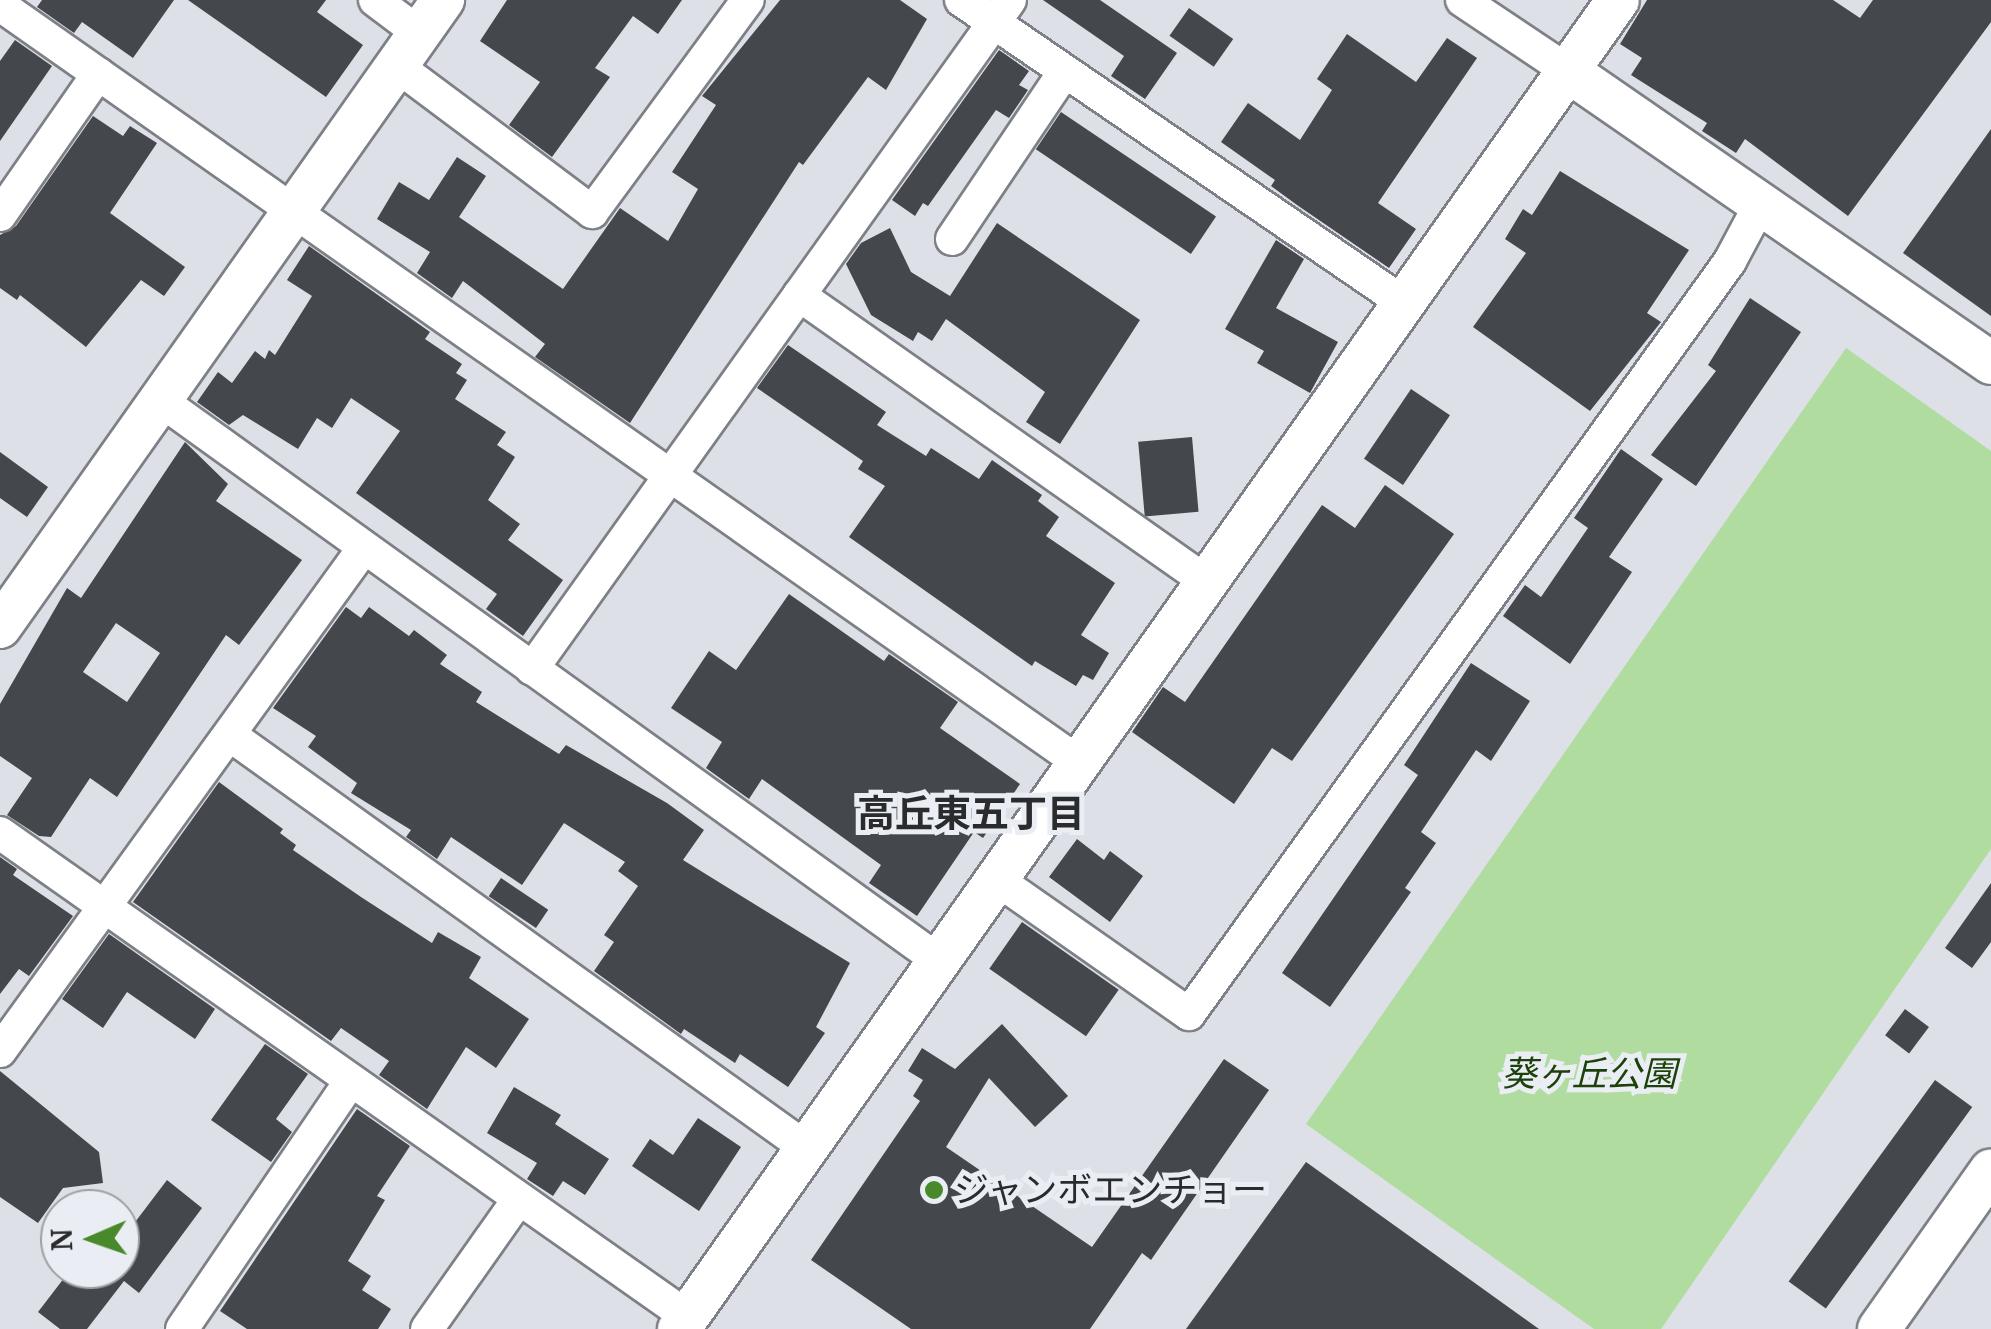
<!DOCTYPE html>
<meta charset="utf-8">
<style>
body{margin:0}
#map{position:relative;width:1991px;height:1329px;overflow:hidden;background:#dde1e7;font-family:Merriweather,"Noto Sans JP",serif}
div>[style]{position:absolute}
.green>*{inset:0;background:#b0dca0}
.building>*{inset:0;background:#44474c;transform-origin:0 0}
.roads{filter:drop-shadow(2px 0 #7d8086) drop-shadow(-2px 0 #7d8086) drop-shadow(0 2px #7d8086) drop-shadow(0 -2px #7d8086)}
.minor>*{height:32px;margin:-16px;padding:0 16px;transform-origin:16px;border-radius:16px;background:#fff}
.tertiary>*{height:42px;margin:-21px;padding:0 21px;transform-origin:21px;border-radius:21px;background:#fff}
.dots>*{width:28px;height:28px;translate:-50% -50%;box-sizing:border-box;border:5px solid #eaeef4;border-radius:50%}
span{translate:-50% -50%;white-space:nowrap;text-align:center;line-height:1.15;-webkit-text-stroke:10px #eaeef4;paint-order:stroke}
.park-label{font-size:35px;color:#1c410a;font-style:italic}
.poi-label{font-size:35px;color:#292b2d}
.left{translate:0 -50%;text-align:left}
.neighbourhood-label{font-size:38px;color:#292b2d;font-weight:700}
.north{position:absolute;left:40px;top:1189px;width:100px;height:100px;box-sizing:border-box;background:#eaeef4;border:2px solid #9da0a4;border-radius:50%;rotate:268deg;font-size:28px;font-weight:700;line-height:40px;text-align:center;color:#292b2d}
.north::after{content:'';display:block;margin:auto;width:35px;height:45px;background:#49892b;clip-path:polygon(50% 0,100% 100%,50% 72%,0 100%)}
</style>
<div id="map">
<div class="green">
<div style="clip-path:polygon(1846px 348px,1991px 451px,1991px 849px,1661px 1329px,1594px 1329px,1306px 1124px)"></div>
</div>
<div class="building">
<div style="clip-path:polygon(42px 0,174px 0,133px 58px,82px 22px,74px 33px,37px 7px)"></div>
<div style="clip-path:polygon(188px 0,326px 0,317px 12px,363px 45px,326px 97px)"></div>
<div style="clip-path:polygon(507px 0,682px 0,658px 34px,633px 16px,595px 68px,610px 77px,552px 157px,509px 125px,540px 82px,480px 41px)"></div>
<div style="clip-path:polygon(780px 0,900px 0,927px 19px,886px 90px,868px 77px,803px 165px,799px 162px,630px 423px,535px 357px,545px 344px,463px 281px,452px 298px,417px 273px,430px 252px,377px 219px,399px 182px,429px 200px,457px 157px,486px 176px,459px 217px,563px 289px,620px 208px,668px 241px,698px 189px,672px 172px,716px 105px,702px 96px)"></div>
<div style="clip-path:polygon(1043px 0,1100px 0,1177px 53px,1145px 99px,1111px 76px,1124px 56px)"></div>
<div style="clip-path:polygon(1647px 0,1833px 0,1860px 18px,1873px 0,1991px 0,1991px 22px,1848px 216px,1745px 139px,1736px 153px,1702px 131px,1707px 123px,1631px 75px,1642px 58px,1620px 44px)"></div>
<div style="left:1189px;top:8px;width:54px;height:34px;rotate:35deg"></div>
<div style="clip-path:polygon(1347px 34px,1416px 82px,1447px 38px,1477px 58px,1378px 203px,1416px 229px,1389px 268px,1297px 205px,1271px 186px,1275px 180px,1221px 142px,1248px 103px,1300px 140px,1332px 90px,1317px 79px)"></div>
<div style="clip-path:polygon(15px 40px,52px 66px,0 141px,0 61px)"></div>
<div style="clip-path:polygon(999px 50px,1029px 71px,1019px 85px,1028px 90px,1009px 118px,996px 110px,928px 206px,923px 203px,915px 216px,892px 200px)"></div>
<div style="left:1061px;top:112px;width:187px;height:45px;rotate:34deg"></div>
<div style="clip-path:polygon(93px 116px,123px 136px,130px 126px,157px 143px,110px 213px,185px 267px,164px 296px,141px 280px,86px 347px,20px 295px,17px 300px,0 288px,0 235px,16px 226px)"></div>
<div style="clip-path:polygon(1991px 129px,1991px 316px,1903px 253px)"></div>
<div style="clip-path:polygon(1560px 171px,1689px 250px,1647px 313px,1661px 322px,1590px 411px,1473px 327px,1526px 253px,1505px 239px,1523px 209px,1532px 215px)"></div>
<div style="clip-path:polygon(997px 223px,1140px 320px,1060px 444px,1026px 422px,1045px 392px,946px 319px,932px 341px,918px 332px,913px 341px,871px 315px,846px 264px,861px 243px,890px 228px,911px 272px,950px 296px)"></div>
<div style="clip-path:polygon(1276px 240px,1304px 259px,1276px 308px,1338px 342px,1310px 393px,1257px 363px,1264px 351px,1225px 329px)"></div>
<div style="clip-path:polygon(309px 246px,430px 332px,425px 339px,462px 364px,456px 373px,467px 380px,455px 399px,506px 432px,497px 445px,515px 457px,488px 500px,520px 524px,508px 540px,563px 580px,523px 636px,486px 609px,497px 594px,356px 493px,400px 431px,351px 398px,332px 428px,317px 418px,298px 449px,243px 415px,229px 425px,197px 402px,218px 372px,232px 383px,255px 351px,265px 359px,269px 350px,275px 355px,312px 296px,287px 280px)"></div>
<div style="clip-path:polygon(1750px 298px,1801px 332px,1696px 486px,1651px 455px,1716px 371px,1708px 365px)"></div>
<div style="clip-path:polygon(788px 345px,886px 412px,877px 425px,926px 456px,931px 448px,979px 479px,992px 460px,1042px 495px,1038px 501px,1059px 517px,1046px 536px,1115px 583px,1081px 635px,1109px 653px,1093px 680px,1083px 675px,1076px 686px,1035px 661px,1032px 666px,849px 537px,885px 486px,858px 469px,863px 461px,757px 388px)"></div>
<div style="left:1411px;top:389px;width:47px;height:84px;rotate:34deg"></div>
<div style="left:1192px;top:437px;width:75px;height:54px;rotate:85deg"></div>
<div style="clip-path:polygon(evenodd,185px 442px,228px 484px,216px 501px,302px 560px,239px 645px,226px 635px,117px 797px,90px 778px,51px 837px,39px 836px,7px 815px,32px 778px,0 756px,0 704px,67px 588px,81px 598px,185px 442px,116px 623px,160px 653px,127px 702px,83px 672px,116px 623px)"></div>
<div style="clip-path:polygon(1621px 449px,1663px 479px,1609px 557px,1632px 572px,1570px 664px,1503px 616px,1525px 585px,1541px 597px,1588px 528px,1574px 518px)"></div>
<div style="clip-path:polygon(0 452px,48px 487px,27px 517px,0 498px)"></div>
<div style="clip-path:polygon(1385px 485px,1454px 534px,1292px 761px,1272px 748px,1234px 804px,1132px 732px,1163px 687px,1185px 702px,1322px 505px,1355px 528px)"></div>
<div style="clip-path:polygon(789px 594px,884px 661px,889px 654px,958px 702px,940px 728px,1020px 784px,983px 838px,974px 832px,917px 916px,869px 883px,881px 865px,762px 779px,749px 799px,706px 768px,722px 742px,671px 708px,709px 651px,736px 670px)"></div>
<div style="clip-path:polygon(346px 607px,361px 618px,369px 607px,409px 636px,414px 630px,447px 655px,440px 664px,482px 692px,476px 702px,559px 754px,566px 745px,667px 803px,704px 830px,683px 860px,850px 963px,816px 1027px,825px 1033px,788px 1087px,740px 1054px,735px 1063px,684px 1029px,681px 1034px,594px 971px,614px 942px,604px 935px,638px 886px,618px 871px,625px 862px,564px 823px,522px 885px,451px 837px,437px 859px,406px 837px,411px 830px,351px 793px,357px 783px,308px 747px,316px 736px,273px 708px)"></div>
<div style="clip-path:polygon(1471px 663px,1530px 701px,1491px 761px,1476px 750px,1421px 832px,1436px 843px,1405px 888px,1411px 892px,1330px 1007px,1282px 973px,1418px 775px,1404px 765px)"></div>
<div style="clip-path:polygon(219px 782px,283px 829px,280px 833px,296px 845px,293px 850px,361px 897px,432px 943px,438px 932px,481px 957px,469px 978px,529px 1019px,496px 1068px,466px 1047px,427px 1109px,379px 1075px,389px 1061px,341px 1028px,331px 1041px,133px 902px)"></div>
<div style="clip-path:polygon(1077px 839px,1104px 860px,1110px 851px,1143px 876px,1110px 922px,1049px 877px)"></div>
<div style="clip-path:polygon(0 857px,17px 869px,13px 875px,73px 916px,29px 976px,19px 969px,0 994px)"></div>
<div style="left:501px;top:878px;width:57px;height:22px;rotate:34deg"></div>
<div style="clip-path:polygon(1991px 883px,1991px 942px,1972px 968px,1945px 948px)"></div>
<div style="left:1022px;top:922px;width:118px;height:57px;rotate:35deg"></div>
<div style="clip-path:polygon(109px 934px,215px 1009px,195px 1039px,127px 992px,103px 1028px,62px 999px)"></div>
<div style="left:1905px;top:1009px;width:30px;height:33px;rotate:37deg"></div>
<div style="clip-path:polygon(1002px 1024px,1068px 1096px,1035px 1127px,989px 1078px,946px 1147px,1092px 1247px,1224px 1059px,1269px 1090px,1151px 1260px,1142px 1253px,1090px 1329px,911px 1329px,811px 1260px,920px 1101px,913px 1096px,923px 1080px,908px 1071px,922px 1048px,955px 1069px)"></div>
<div style="clip-path:polygon(265px 1044px,308px 1074px,276px 1119px,292px 1132px,271px 1162px,211px 1120px)"></div>
<div style="clip-path:polygon(0 1071px,99px 1152px,103px 1183px,63px 1188px,38px 1223px,0 1197px)"></div>
<div style="left:1935px;top:1080px;width:46px;height:249px;rotate:36deg"></div>
<div style="clip-path:polygon(514px 1087px,561px 1115px,555px 1124px,609px 1159px,585px 1195px,563px 1181px,553px 1196px,527px 1179px,537px 1163px,487px 1133px)"></div>
<div style="clip-path:polygon(357px 1109px,410px 1146px,377px 1196px,385px 1200px,348px 1261px,371px 1276px,362px 1290px,391px 1309px,378px 1329px,247px 1329px,220px 1311px)"></div>
<div style="clip-path:polygon(698px 1118px,741px 1147px,699px 1211px,632px 1166px,650px 1139px,673px 1155px)"></div>
<div style="clip-path:polygon(1306px 1162px,1539px 1329px,1186px 1329px)"></div>
<div style="clip-path:polygon(167px 1180px,202px 1208px,139px 1293px,124px 1281px,87px 1329px,60px 1329px,38px 1312px,71px 1269px,120px 1269px,120px 1242px)"></div>
</div>
<div class="roads">
<div class="minor">
<div style="left:375px;top:0;width:55px;rotate:36.9deg"></div>
<div style="left:961px;top:0;width:540px;rotate:34.37deg"></div>
<div style="left:1462px;top:0;width:128px;rotate:33.8deg"></div>
<div style="left:0;top:5px;width:1321px;rotate:35.07deg"></div>
<div style="left:397px;top:66px;width:244px;rotate:36.8deg"></div>
<div style="left:592px;top:212px;width:263px;rotate:-53.7deg"></div>
<div style="left:0;top:215px;width:172px;rotate:-55.2deg"></div>
<div style="left:952px;top:239px;width:202px;rotate:-56.1deg"></div>
<div style="left:799px;top:295px;width:502px;rotate:35.11deg"></div>
<div style="left:160px;top:400px;width:959px;rotate:35.75deg"></div>
<div style="left:532px;top:669px;width:822px;rotate:-54.45deg"></div>
<div style="left:230px;top:735px;width:712px;rotate:35.63deg"></div>
<div style="left:0;top:833px;width:841px;rotate:35.13deg"></div>
<div style="left:999px;top:881px;width:232px;rotate:35deg"></div>
<div style="left:1189px;top:1014px;width:927px;rotate:-54.3deg"></div>
<div style="left:1730px;top:261px;width:66px;rotate:-61.9deg"></div>
<div style="left:0;top:1051px;width:619px;rotate:-54.13deg"></div>
<div style="left:182px;top:1329px;width:299px;rotate:-55.8deg"></div>
<div style="left:427px;top:1329px;width:158px;rotate:-54.8deg"></div>
</div>
<div class="tertiary">
<div style="left:1568px;top:71px;width:514px;rotate:34.62deg"></div>
<div style="left:0;top:627px;width:768px;rotate:-54.76deg"></div>
<div style="left:679px;top:1329px;width:1627px;rotate:-54.76deg"></div>
<div style="left:1879px;top:1329px;width:194px;rotate:-54.8deg"></div>
</div>
</div>
<div class="dots">
<div style="left:934px;top:1190px;background:#49892b"></div>
</div>
<div class="park-label">
<span style="left:1589px;top:1074px">葵ヶ丘公園</span>
</div>
<div class="poi-label">
<span class="left" style="left:954px;top:1190px">ジャンボエンチョー</span>
</div>
<div class="neighbourhood-label">
<span style="left:971px;top:814px">高丘東五丁目</span>
</div>
<div class="north">N</div>
</div>
